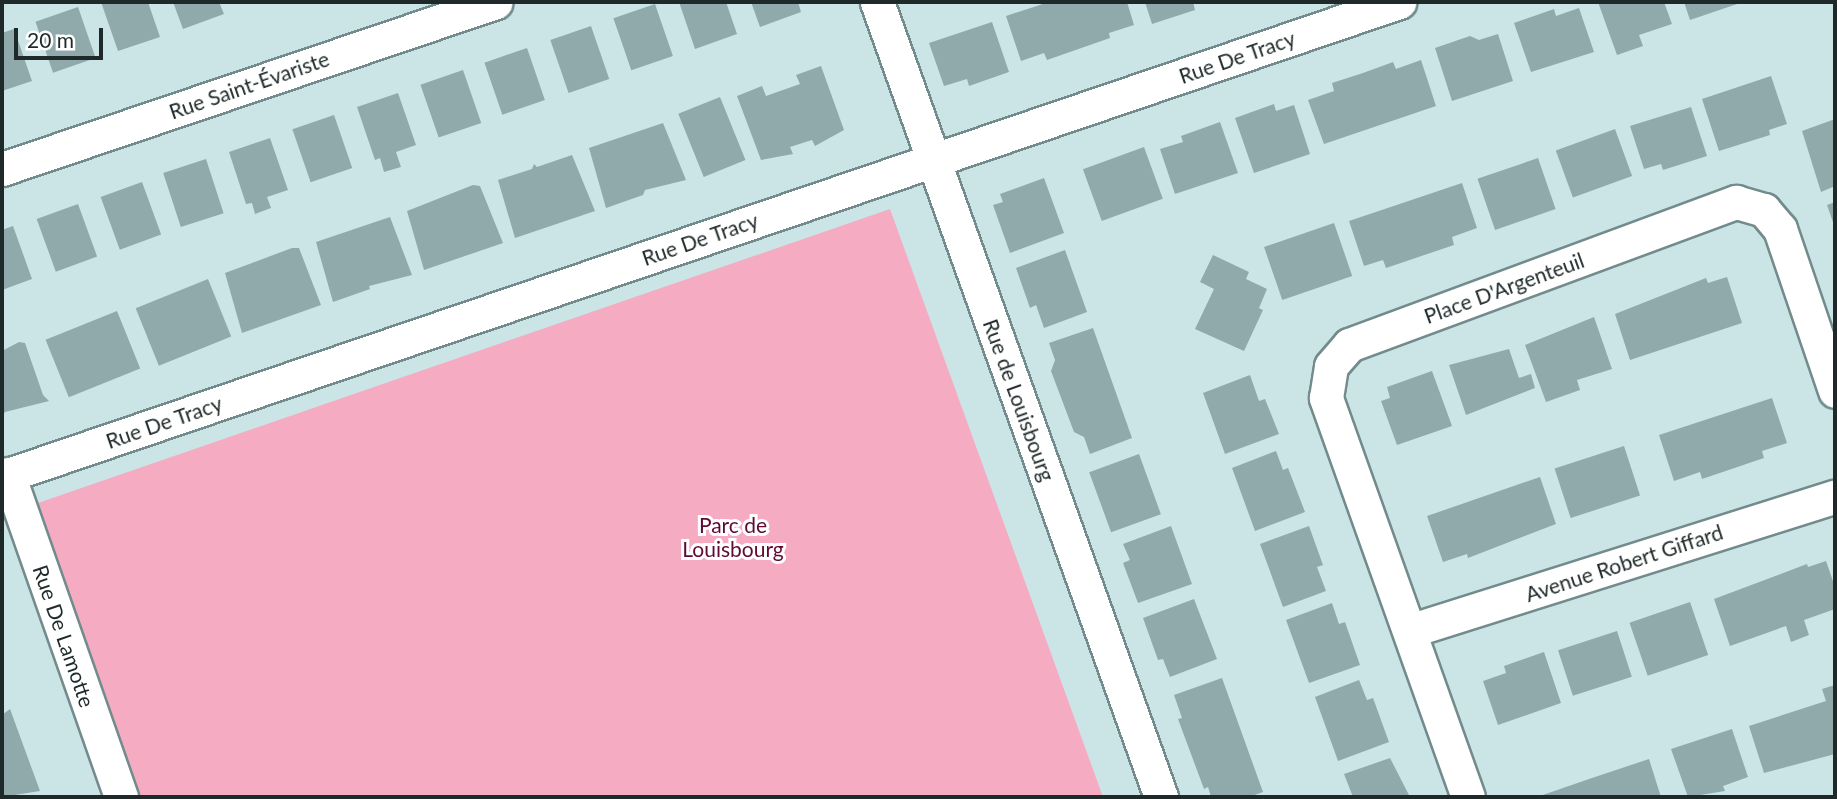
<!DOCTYPE html>
<meta charset="utf-8">
<style>
body{margin:0}
#map{position:relative;width:1837px;height:799px;overflow:hidden;background:#cbe5e6;font-family:Lato,sans-serif}
div>[style]{position:absolute}
.green>*{inset:0;background:#f5acc3}
.building>*{inset:0;background:#90a9aa;transform-origin:0 0}
.roads{filter:drop-shadow(2px 0 #738b8c) drop-shadow(-2px 0 #738b8c) drop-shadow(0 2px #738b8c) drop-shadow(0 -2px #738b8c)}
.minor>*{height:33px;margin:-16.5px;padding:0 16.5px;transform-origin:16.5px;border-radius:16.5px;background:#fff}
span{translate:-50% -50%;white-space:nowrap;text-align:center;line-height:1.15;-webkit-text-stroke:6px #fff;paint-order:stroke}
.street-label{font-size:21px;color:#1f2929}
.park-label{font-size:21px;color:#5f0a32}
.frame{position:absolute;inset:0;border:4px solid #1f2929;pointer-events:none}
.scale{position:absolute;left:14px;top:28px;width:89px;height:32px;box-sizing:border-box;border:4px solid #1f2929;border-top:0;padding-left:9px;font-size:21px;line-height:24px;white-space:nowrap;color:#1f2929;-webkit-text-stroke:5px #fff;paint-order:stroke}
</style>
<div id="map">
<div class="green">
<div style="clip-path:polygon(890px 209px,1103px 797px,140px 797px,35px 504px)"></div>
</div>
<div class="building">
<div style="clip-path:polygon(101px 2px,148px 2px,160px 37px,118px 51px)"></div>
<div style="clip-path:polygon(173px 2px,219px 2px,224px 14px,183px 29px)"></div>
<div style="clip-path:polygon(679px 2px,726px 2px,737px 34px,695px 49px)"></div>
<div style="clip-path:polygon(751px 2px,798px 2px,801px 12px,760px 27px)"></div>
<div style="clip-path:polygon(1049px 2px,1127px 2px,1134px 25px,1109px 33px,1110px 38px,1047px 60px,1044px 53px,1021px 61px,1006px 16px)"></div>
<div style="clip-path:polygon(1145px 2px,1193px 2px,1195px 10px,1152px 24px)"></div>
<div style="clip-path:polygon(1598px 2px,1664px 2px,1672px 24px,1639px 35px,1643px 46px,1617px 55px)"></div>
<div style="clip-path:polygon(1684px 2px,1743px 2px,1690px 20px)"></div>
<div style="left:655px;top:4px;width:55px;height:44px;rotate:71deg"></div>
<div style="left:78px;top:7px;width:54px;height:45px;rotate:71deg"></div>
<div style="clip-path:polygon(1579px 8px,1594px 52px,1531px 72px,1514px 23px,1554px 9px,1556px 16px)"></div>
<div style="clip-path:polygon(992px 22px,1009px 72px,969px 86px,967px 79px,944px 86px,929px 43px)"></div>
<div style="left:591px;top:26px;width:56px;height:43px;rotate:71deg"></div>
<div style="clip-path:polygon(14px 29px,32px 81px,2px 91px,2px 33px)"></div>
<div style="clip-path:polygon(1498px 34px,1513px 81px,1452px 101px,1435px 48px,1470px 36px,1479px 40px)"></div>
<div style="left:527px;top:48px;width:55px;height:45px;rotate:71deg"></div>
<div style="clip-path:polygon(1421px 60px,1436px 106px,1324px 144px,1308px 100px,1334px 91px,1332px 83px,1363px 73px,1393px 62px,1396px 69px)"></div>
<div style="clip-path:polygon(821px 66px,844px 130px,815px 146px,812px 140px,790px 147px,793px 154px,761px 160px,737px 96px,762px 86px,766px 96px,800px 84px,796px 75px)"></div>
<div style="left:463px;top:70px;width:56px;height:45px;rotate:71deg"></div>
<div style="clip-path:polygon(1771px 76px,1787px 124px,1769px 130px,1770px 135px,1719px 151px,1702px 99px)"></div>
<div style="clip-path:polygon(398px 93px,416px 145px,396px 152px,401px 167px,384px 172px,380px 158px,375px 160px,357px 107px)"></div>
<div style="left:720px;top:97px;width:68px;height:45px;rotate:68deg"></div>
<div style="clip-path:polygon(1274px 104px,1276px 111px,1294px 105px,1310px 154px,1254px 173px,1235px 118px)"></div>
<div style="clip-path:polygon(1691px 107px,1707px 156px,1663px 170px,1661px 164px,1644px 169px,1630px 126px)"></div>
<div style="left:334px;top:115px;width:56px;height:44px;rotate:71deg"></div>
<div style="clip-path:polygon(1835px 119px,1835px 186px,1821px 192px,1802px 131px)"></div>
<div style="clip-path:polygon(1220px 122px,1238px 173px,1175px 194px,1160px 149px,1183px 142px,1181px 136px)"></div>
<div style="clip-path:polygon(663px 123px,686px 180px,645px 190px,643px 195px,606px 208px,589px 148px)"></div>
<div style="left:1615px;top:129px;width:50px;height:63px;rotate:70deg"></div>
<div style="clip-path:polygon(270px 138px,288px 190px,267px 197px,271px 208px,255px 214px,252px 203px,246px 204px,229px 152px)"></div>
<div style="left:1144px;top:147px;width:55px;height:65px;rotate:70deg"></div>
<div style="clip-path:polygon(572px 155px,595px 211px,515px 238px,498px 180px,532px 169px,534px 164px,537px 167px)"></div>
<div style="left:1538px;top:158px;width:54px;height:64px;rotate:71deg"></div>
<div style="left:206px;top:159px;width:57px;height:45px;rotate:72deg"></div>
<div style="clip-path:polygon(1044px 178px,1064px 233px,1010px 253px,993px 205px,1003px 202px,1000px 194px)"></div>
<div style="left:142px;top:182px;width:56px;height:44px;rotate:70deg"></div>
<div style="clip-path:polygon(1462px 183px,1477px 228px,1452px 237px,1454px 245px,1386px 268px,1383px 260px,1364px 266px,1349px 221px)"></div>
<div style="clip-path:polygon(473px 185px,480px 186px,503px 243px,424px 270px,407px 211px)"></div>
<div style="clip-path:polygon(1835px 202px,1835px 228px,1827px 205px)"></div>
<div style="left:78px;top:204px;width:56px;height:44px;rotate:70deg"></div>
<div style="clip-path:polygon(390px 217px,412px 275px,369px 286px,370px 289px,333px 302px,316px 242px)"></div>
<div style="left:1334px;top:223px;width:56px;height:74px;rotate:71deg"></div>
<div style="clip-path:polygon(13px 226px,32px 279px,2px 290px,2px 230px)"></div>
<div style="clip-path:polygon(292px 248px,299px 248px,321px 305px,242px 333px,225px 273px)"></div>
<div style="clip-path:polygon(1065px 250px,1087px 312px,1044px 328px,1036px 305px,1030px 308px,1016px 268px)"></div>
<div style="clip-path:polygon(1213px 255px,1249px 272px,1246px 279px,1267px 289px,1259px 308px,1263px 310px,1244px 351px,1195px 329px,1214px 289px,1200px 282px)"></div>
<div style="clip-path:polygon(1727px 277px,1742px 323px,1630px 360px,1615px 314px,1706px 278px,1708px 283px)"></div>
<div style="left:208px;top:279px;width:62px;height:78px;rotate:68deg"></div>
<div style="left:117px;top:311px;width:62px;height:77px;rotate:68deg"></div>
<div style="clip-path:polygon(1594px 317px,1612px 369px,1577px 380px,1580px 390px,1546px 402px,1525px 345px)"></div>
<div style="clip-path:polygon(1093px 328px,1132px 438px,1090px 454px,1084px 437px,1074px 432px,1051px 371px,1055px 360px,1049px 343px)"></div>
<div style="clip-path:polygon(19px 342px,25px 343px,43px 395px,49px 401px,5px 412px,2px 417px,2px 351px)"></div>
<div style="clip-path:polygon(1509px 349px,1519px 378px,1531px 374px,1535px 388px,1466px 415px,1449px 365px)"></div>
<div style="clip-path:polygon(1432px 371px,1452px 426px,1397px 445px,1381px 401px,1390px 398px,1387px 387px)"></div>
<div style="clip-path:polygon(1250px 375px,1259px 401px,1265px 399px,1279px 434px,1225px 454px,1203px 393px)"></div>
<div style="clip-path:polygon(1772px 398px,1787px 443px,1762px 451px,1764px 458px,1702px 479px,1700px 472px,1674px 481px,1659px 435px)"></div>
<div style="left:1624px;top:446px;width:52px;height:73px;rotate:72deg"></div>
<div style="clip-path:polygon(1276px 451px,1283px 470px,1288px 468px,1305px 512px,1255px 531px,1232px 468px)"></div>
<div style="left:1139px;top:454px;width:64px;height:53px;rotate:70deg"></div>
<div style="clip-path:polygon(1540px 477px,1556px 524px,1468px 558px,1467px 554px,1443px 562px,1427px 516px)"></div>
<div style="clip-path:polygon(1171px 526px,1192px 584px,1138px 603px,1123px 563px,1130px 560px,1123px 544px)"></div>
<div style="clip-path:polygon(1309px 526px,1323px 565px,1317px 567px,1326px 591px,1283px 607px,1260px 544px)"></div>
<div style="clip-path:polygon(1826px 561px,1835px 587px,1835px 609px,1804px 620px,1809px 635px,1791px 642px,1786px 626px,1730px 646px,1714px 599px,1807px 564px,1808px 567px)"></div>
<div style="clip-path:polygon(1194px 599px,1217px 659px,1170px 677px,1163px 659px,1158px 660px,1143px 618px)"></div>
<div style="left:1690px;top:602px;width:56px;height:64px;rotate:71deg"></div>
<div style="clip-path:polygon(1332px 603px,1339px 624px,1345px 622px,1360px 665px,1309px 683px,1286px 620px)"></div>
<div style="left:1617px;top:631px;width:48px;height:62px;rotate:72deg"></div>
<div style="clip-path:polygon(1544px 652px,1561px 703px,1498px 725px,1483px 681px,1506px 673px,1504px 666px)"></div>
<div style="clip-path:polygon(1222px 678px,1263px 792px,1249px 797px,1211px 797px,1208px 787px,1204px 789px,1178px 719px,1182px 718px,1174px 695px)"></div>
<div style="clip-path:polygon(1359px 680px,1367px 700px,1373px 698px,1389px 742px,1338px 761px,1315px 697px)"></div>
<div style="clip-path:polygon(1835px 685px,1835px 754px,1764px 773px,1749px 726px,1826px 701px,1822px 689px)"></div>
<div style="clip-path:polygon(10px 709px,40px 791px,2px 797px,2px 715px)"></div>
<div style="clip-path:polygon(1732px 729px,1748px 777px,1723px 786px,1725px 791px,1688px 797px,1671px 749px)"></div>
<div style="clip-path:polygon(1390px 758px,1410px 797px,1353px 797px,1344px 774px)"></div>
<div style="clip-path:polygon(1649px 759px,1661px 797px,1537px 797px,1592px 778px)"></div>
</div>
<div class="roads">
<div class="minor">
<div style="left:877px;top:2px;width:844px;rotate:70.34deg"></div>
<div style="left:2px;top:169px;width:521px;rotate:-18.68deg"></div>
<div style="left:8px;top:474px;width:342px;rotate:70.7deg"></div>
<div style="left:2px;top:477px;width:1476px;rotate:-18.78deg"></div>
<div style="left:1412px;top:630px;width:443px;rotate:-17.5deg"></div>
<div style="left:1468px;top:797px;width:424px;rotate:-109.6deg"></div>
<div style="left:1326px;top:398px;width:32px;rotate:-81deg"></div>
<div style="left:1331px;top:366px;width:28px;rotate:-49deg"></div>
<div style="left:1349px;top:345px;width:413px;rotate:-20.3deg"></div>
<div style="left:1736px;top:202px;width:29px;rotate:16deg"></div>
<div style="left:1764px;top:210px;width:25px;rotate:50deg"></div>
<div style="left:1780px;top:229px;width:171px;rotate:71.2deg"></div>
</div>
</div>
<div class="street-label">
<span style="left:1237px;top:57px;rotate:-19deg">Rue De Tracy</span>
<span style="left:249px;top:85px;rotate:-19deg">Rue Saint-Évariste</span>
<span style="left:700px;top:239px;rotate:-19deg">Rue De Tracy</span>
<span style="left:1504px;top:288px;rotate:-20deg">Place D'Argenteuil</span>
<span style="left:1019px;top:400px;rotate:70deg">Rue de Louisbourg</span>
<span style="left:164px;top:422px;rotate:-19deg">Rue De Tracy</span>
<span style="left:1624px;top:563px;rotate:-18deg">Avenue Robert Giffard</span>
<span style="left:64px;top:636px;rotate:71deg">Rue De Lamotte</span>
</div>
<div class="park-label">
<span style="left:733px;top:537px">Parc de<br>Louisbourg</span>
</div>
<div class="frame"></div>
<div class="scale">20 m</div>
</div>
